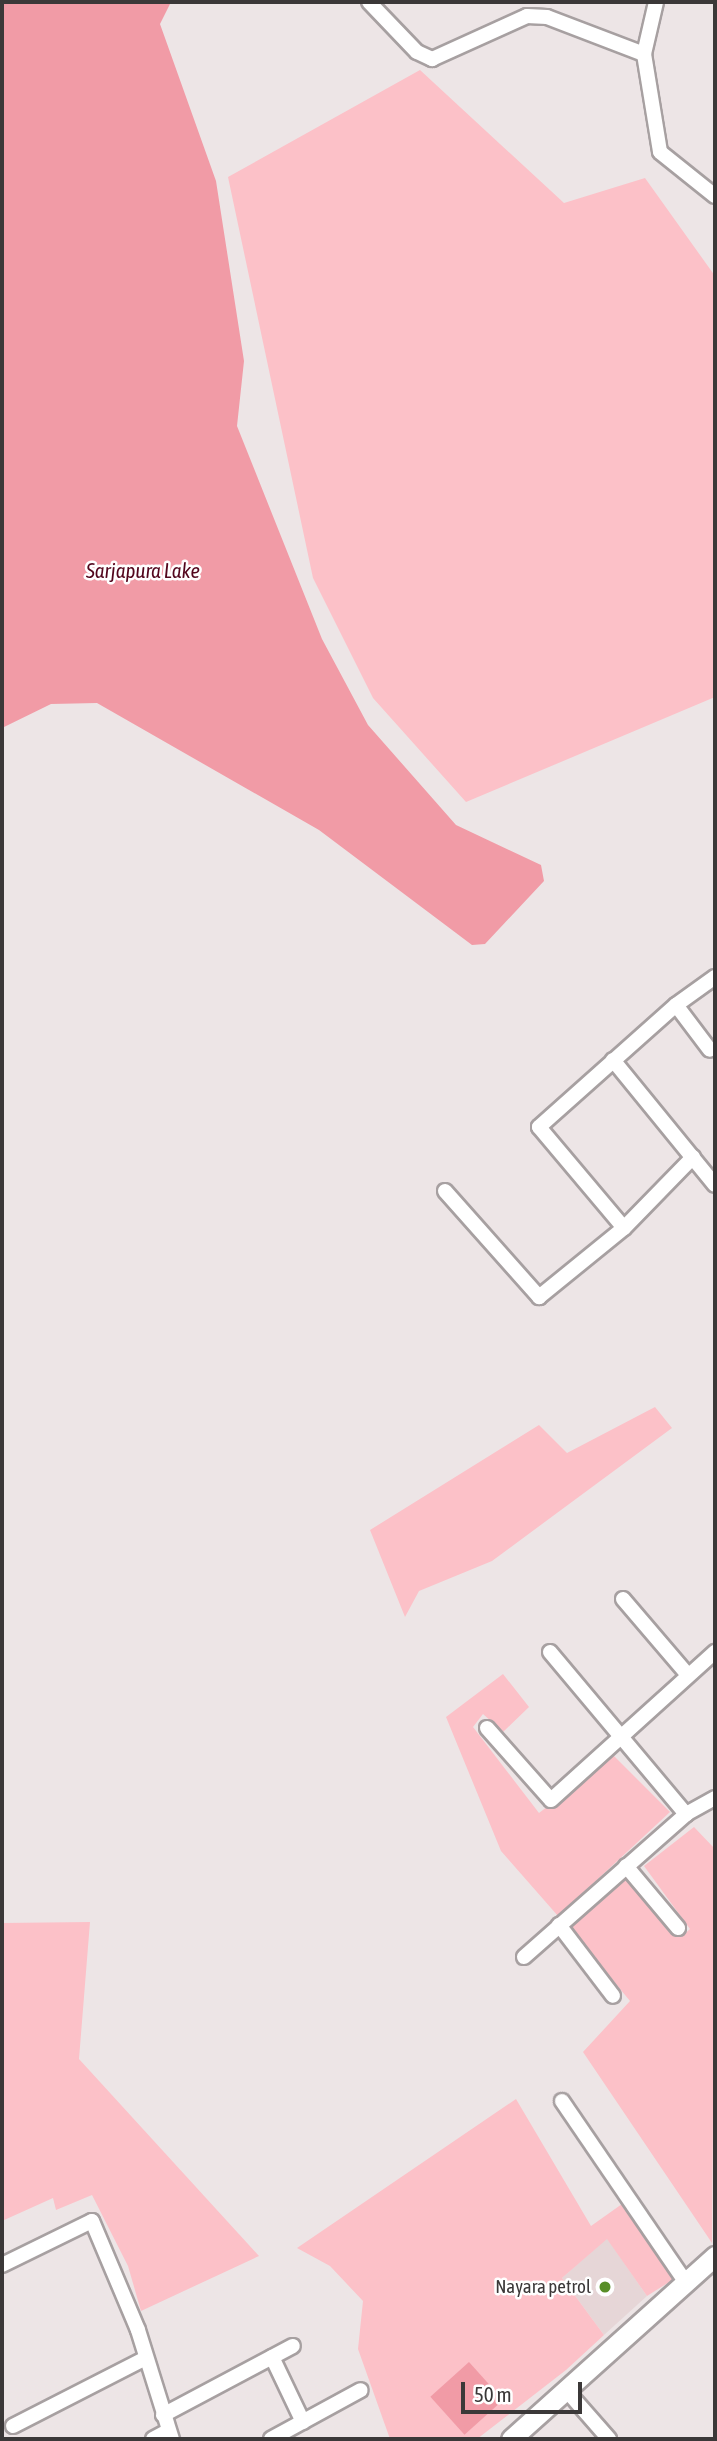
<!DOCTYPE html>
<style>
body{margin:0}
#map{position:relative;width:717px;height:2441px;overflow:hidden;background:#ede5e6;font-family:"Asap Condensed",sans-serif}
div>[style]{position:absolute}
.built>*{inset:0;background:#e6d6d7}
.green>*{inset:0;background:#fcc1c8}
.water>*{inset:0;background:#f19ba6;transform-origin:0 0}
.roads{filter:drop-shadow(2px 0 #a7a0a1) drop-shadow(-2px 0 #a7a0a1) drop-shadow(0 2px #a7a0a1) drop-shadow(0 -2px #a7a0a1)}
.street>*{height:14px;margin:-7px;padding:0 7px;transform-origin:7px;border-radius:7px;background:#fff}
.secondary>*{height:19px;margin:-9.5px;padding:0 9.5px;transform-origin:9.5px;border-radius:9.5px;background:#fff}
.dots>*{width:19px;height:19px;translate:-50% -50%;box-sizing:border-box;border:4px solid #fff;border-radius:50%}
span{translate:-50% -50%;white-space:nowrap;text-align:center;line-height:1.15;-webkit-text-stroke:5px #fff;paint-order:stroke}
.poi-label{font-size:19px;color:#3b3838}
.right{translate:-100% -50%;text-align:right}
.water-label{font-size:21px;color:#53061d;font-style:italic}
.frame{position:absolute;inset:0;border:4px solid #3b3838;pointer-events:none}
.scale{position:absolute;left:461px;top:2382px;width:121px;height:32px;box-sizing:border-box;border:4px solid #3b3838;border-top:0;padding-left:9px;font-size:21px;line-height:24px;white-space:nowrap;color:#3b3838;-webkit-text-stroke:5px #fff;paint-order:stroke}
</style>
<div id="map">
<div class="built">
<div style="clip-path:polygon(607px 2238px,647px 2296px,604px 2335px,562px 2278px)"></div>
</div>
<div class="green">
<div style="clip-path:polygon(420px 70px,564px 203px,645px 178px,715px 276px,715px 697px,466px 802px,373px 698px,313px 578px,228px 177px)"></div>
<div style="clip-path:polygon(655px 1407px,672px 1428px,492px 1561px,419px 1591px,405px 1617px,370px 1530px,539px 1425px,567px 1453px)"></div>
<div style="clip-path:polygon(503px 1674px,529px 1707px,503px 1732px,483px 1714px,473px 1727px,539px 1813px,614px 1756px,670px 1812px,558px 1916px,501px 1851px,446px 1717px)"></div>
<div style="clip-path:polygon(694px 1827px,715px 1849px,712px 2243px,583px 2052px,630px 2001px,569px 1927px,625px 1877px,681px 1937px,690px 1929px,644px 1866px)"></div>
<div style="clip-path:polygon(90px 1922px,79px 2059px,259px 2256px,141px 2311px,128px 2266px,92px 2195px,56px 2210px,53px 2198px,2px 2221px,2px 1923px)"></div>
<div style="clip-path:polygon(516px 2099px,591px 2226px,622px 2204px,674px 2279px,647px 2296px,607px 2239px,562px 2278px,604px 2335px,566px 2370px,477px 2439px,390px 2439px,358px 2349px,363px 2301px,330px 2266px,297px 2248px)"></div>
</div>
<div class="water">
<div style="clip-path:polygon(2px 2px,171px 2px,160px 24px,216px 181px,244px 361px,237px 426px,322px 639px,368px 725px,456px 825px,541px 865px,544px 881px,485px 944px,472px 945px,319px 830px,97px 703px,51px 704px,2px 728px)"></div>
<div style="left:469px;top:2362px;width:51px;height:52px;rotate:48deg"></div>
</div>
<div class="roads">
<div class="street">
<div style="left:369px;top:2px;width:69px;rotate:46.2deg"></div>
<div style="left:417px;top:52px;width:17px;rotate:25deg"></div>
<div style="left:432px;top:59px;width:104px;rotate:-24.4deg"></div>
<div style="left:527px;top:16px;width:20px;rotate:3deg"></div>
<div style="left:547px;top:17px;width:104px;rotate:20.9deg"></div>
<div style="left:644px;top:54px;width:99px;rotate:80.7deg"></div>
<div style="left:660px;top:152px;width:70px;rotate:38.7deg"></div>
<div style="left:644px;top:54px;width:53px;rotate:-77deg"></div>
<div style="left:676px;top:1005px;width:56px;rotate:52.9deg"></div>
<div style="left:613px;top:1060px;width:161px;rotate:50.8deg"></div>
<div style="left:445px;top:1191px;width:142px;rotate:48.4deg"></div>
<div style="left:539px;top:1297px;width:109px;rotate:-39.1deg"></div>
<div style="left:624px;top:1228px;width:99px;rotate:-45.8deg"></div>
<div style="left:624px;top:1228px;width:132px;rotate:-130.1deg"></div>
<div style="left:539px;top:1127px;width:183px;rotate:-41.7deg"></div>
<div style="left:676px;top:1005px;width:48px;rotate:-35.7deg"></div>
<div style="left:623px;top:1599px;width:100px;rotate:49.5deg"></div>
<div style="left:550px;top:1652px;width:212px;rotate:50deg"></div>
<div style="left:487px;top:1728px;width:96px;rotate:48.4deg"></div>
<div style="left:551px;top:1800px;width:221px;rotate:-42.1deg"></div>
<div style="left:626px;top:1866px;width:81px;rotate:50deg"></div>
<div style="left:559px;top:1925px;width:89px;rotate:52.7deg"></div>
<div style="left:524px;top:1957px;width:216px;rotate:-41.4deg"></div>
<div style="left:686px;top:1814px;width:33px;rotate:-29deg"></div>
<div style="left:562px;top:2101px;width:220px;rotate:55.7deg"></div>
<div style="left:2px;top:2265px;width:100px;rotate:-26.1deg"></div>
<div style="left:92px;top:2221px;width:118px;rotate:67.1deg"></div>
<div style="left:138px;top:2330px;width:114px;rotate:72.7deg"></div>
<div style="left:272px;top:2357px;width:72px;rotate:64.5deg"></div>
<div style="left:567px;top:2391px;width:64px;rotate:48.8deg"></div>
<div style="left:163px;top:2415px;width:147px;rotate:-28deg"></div>
<div style="left:13px;top:2426px;width:149px;rotate:-27.1deg"></div>
<div style="left:153px;top:2439px;width:17px;rotate:-28deg"></div>
<div style="left:271px;top:2439px;width:102px;rotate:-28.6deg"></div>
</div>
<div class="secondary">
<div style="left:511px;top:2439px;width:274px;rotate:-41.9deg"></div>
</div>
</div>
<div class="dots">
<div style="left:605px;top:2287px;background:#588e28"></div>
</div>
<div class="poi-label">
<span class="right" style="left:591px;top:2287px">Nayara petrol</span>
</div>
<div class="water-label">
<span style="left:143px;top:570px">Sarjapura Lake</span>
</div>
<div class="frame"></div>
<div class="scale">50 m</div>
</div>
